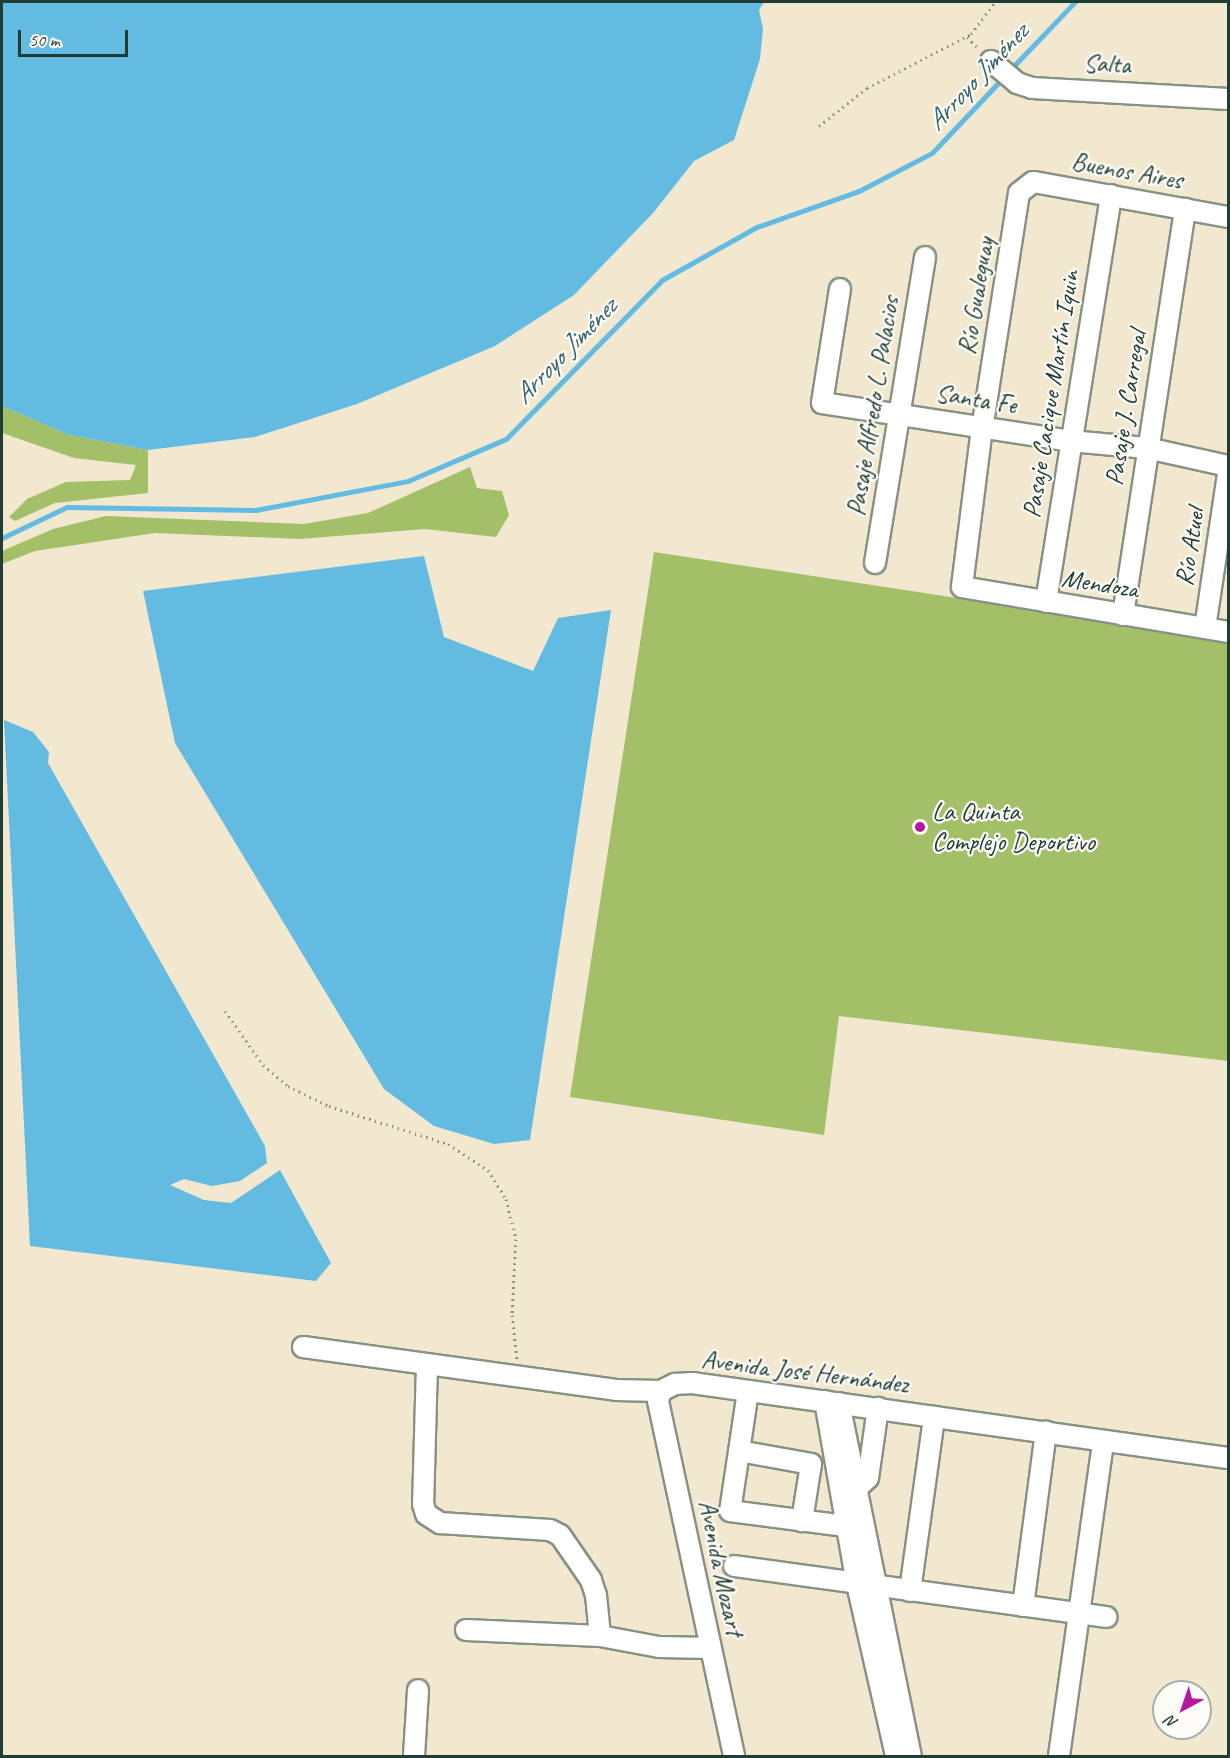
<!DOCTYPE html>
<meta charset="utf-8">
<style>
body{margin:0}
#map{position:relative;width:1230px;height:1758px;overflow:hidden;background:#f1e8cf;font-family:Caveat,sans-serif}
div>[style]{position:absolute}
.green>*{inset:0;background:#a3c068}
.water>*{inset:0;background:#64bbe1}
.stream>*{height:4.5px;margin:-2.25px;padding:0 2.25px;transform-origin:2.25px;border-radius:2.25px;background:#64bbe1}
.path>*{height:3px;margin-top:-1.5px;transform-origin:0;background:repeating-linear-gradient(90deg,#889282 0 1.5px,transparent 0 6px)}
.roads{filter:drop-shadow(2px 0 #889282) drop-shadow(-2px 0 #889282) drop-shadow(0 2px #889282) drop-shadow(0 -2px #889282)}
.minor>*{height:20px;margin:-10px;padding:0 10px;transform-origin:10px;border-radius:10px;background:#fff}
.dots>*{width:16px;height:16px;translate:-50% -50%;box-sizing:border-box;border:3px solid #fdfcf7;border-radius:50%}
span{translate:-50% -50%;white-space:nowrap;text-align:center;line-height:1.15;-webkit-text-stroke:4.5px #fdfcf7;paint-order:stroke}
.street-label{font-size:26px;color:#1f3d34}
.poi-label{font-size:26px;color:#1f3d34}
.left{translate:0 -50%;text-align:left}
.water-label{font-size:27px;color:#346368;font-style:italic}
.frame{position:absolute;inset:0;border:3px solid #1f3d34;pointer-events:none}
.north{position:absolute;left:1152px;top:1680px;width:60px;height:60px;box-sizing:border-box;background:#fdfcf7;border:2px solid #a4b0a9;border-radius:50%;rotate:220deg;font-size:16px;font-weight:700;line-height:24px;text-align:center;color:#1f3d34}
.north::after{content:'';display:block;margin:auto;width:21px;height:27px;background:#b5179e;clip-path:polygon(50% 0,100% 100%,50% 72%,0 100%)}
.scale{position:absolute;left:18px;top:30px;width:110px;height:27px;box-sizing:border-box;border:3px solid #1f3d34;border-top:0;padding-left:8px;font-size:18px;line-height:21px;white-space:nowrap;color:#1f3d34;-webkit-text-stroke:4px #fdfcf7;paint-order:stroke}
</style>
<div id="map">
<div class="green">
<div style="clip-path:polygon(2px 406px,69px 435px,148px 450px,148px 493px,55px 503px,15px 521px,9px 517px,27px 499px,66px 482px,130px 480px,136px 465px,74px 458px,2px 433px)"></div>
<div style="clip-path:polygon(470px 467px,477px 488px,502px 491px,509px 515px,496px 537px,425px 529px,300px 539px,155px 533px,35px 551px,2px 564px,2px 551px,53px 529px,106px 516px,304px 524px,368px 513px)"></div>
<div style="clip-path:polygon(654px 552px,1228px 639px,1228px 1061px,839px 1016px,824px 1135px,570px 1097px)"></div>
</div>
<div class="water">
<div style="clip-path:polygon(2px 2px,764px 2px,759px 10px,763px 29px,760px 59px,734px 140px,694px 161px,654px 212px,574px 295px,495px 346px,357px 404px,255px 437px,148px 450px,69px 435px,2px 406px)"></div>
<div style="clip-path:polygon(424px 556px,444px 637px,533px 671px,558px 618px,611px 610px,530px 1140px,494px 1144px,434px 1126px,384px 1089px,175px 743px,143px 591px)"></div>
<div style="clip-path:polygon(4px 720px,33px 732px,49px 752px,48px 763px,265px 1146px,267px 1163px,240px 1181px,212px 1186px,184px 1179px,170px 1185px,204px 1200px,231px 1203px,280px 1170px,331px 1263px,316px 1281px,30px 1246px)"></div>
</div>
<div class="stream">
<div style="left:1009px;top:71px;width:95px;rotate:-46.3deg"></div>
<div style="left:2px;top:538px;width:72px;rotate:-25.5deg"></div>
<div style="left:67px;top:507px;width:189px;rotate:0.9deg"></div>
<div style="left:256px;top:510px;width:155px;rotate:-10.8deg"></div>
<div style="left:408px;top:481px;width:107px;rotate:-23.2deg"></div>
<div style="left:506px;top:439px;width:223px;rotate:-45.5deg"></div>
<div style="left:662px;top:280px;width:109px;rotate:-29.2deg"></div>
<div style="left:757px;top:227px;width:108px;rotate:-19.4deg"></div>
<div style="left:859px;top:191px;width:82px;rotate:-27.5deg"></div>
<div style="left:932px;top:153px;width:103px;rotate:-46.6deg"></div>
</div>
<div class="path">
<div style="left:967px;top:37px;width:17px;rotate:45deg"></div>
<div style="left:819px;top:126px;width:61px;rotate:-38.4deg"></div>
<div style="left:867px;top:88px;width:117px;rotate:-27.4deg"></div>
<div style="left:971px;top:34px;width:40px;rotate:-53deg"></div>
<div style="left:225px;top:1011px;width:66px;rotate:54.9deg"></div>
<div style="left:263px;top:1065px;width:33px;rotate:40deg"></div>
<div style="left:288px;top:1086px;width:46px;rotate:26deg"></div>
<div style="left:329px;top:1106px;width:125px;rotate:17.7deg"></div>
<div style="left:448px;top:1144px;width:48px;rotate:33deg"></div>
<div style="left:488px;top:1170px;width:34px;rotate:58deg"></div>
<div style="left:506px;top:1199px;width:41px;rotate:76deg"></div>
<div style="left:516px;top:1239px;width:76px;rotate:93deg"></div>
<div style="left:512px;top:1315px;width:45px;rotate:83.7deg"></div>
</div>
<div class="roads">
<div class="minor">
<div style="left:991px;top:61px;width:34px;rotate:40deg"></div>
<div style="left:1017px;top:83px;width:16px;rotate:18deg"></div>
<div style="left:1032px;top:88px;width:196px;rotate:3.2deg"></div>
<div style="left:1228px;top:217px;width:198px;rotate:-169.8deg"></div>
<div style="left:1033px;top:182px;width:18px;rotate:142deg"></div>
<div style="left:1019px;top:193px;width:238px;rotate:98.9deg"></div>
<div style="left:982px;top:428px;width:160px;rotate:97.2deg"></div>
<div style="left:962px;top:587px;width:270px;rotate:9.6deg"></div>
<div style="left:840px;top:289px;width:115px;rotate:99deg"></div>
<div style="left:822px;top:403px;width:251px;rotate:8.7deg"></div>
<div style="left:1070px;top:441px;width:77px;rotate:5.2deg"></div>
<div style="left:1147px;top:448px;width:83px;rotate:12.5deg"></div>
<div style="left:875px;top:563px;width:310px;rotate:-80.7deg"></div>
<div style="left:1046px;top:602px;width:412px;rotate:-80.9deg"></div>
<div style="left:1123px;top:615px;width:411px;rotate:-81.3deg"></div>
<div style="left:1205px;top:628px;width:156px;rotate:-81.5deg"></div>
<div style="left:303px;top:1347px;width:316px;rotate:7.8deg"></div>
<div style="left:616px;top:1390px;width:45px;rotate:1.3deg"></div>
<div style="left:661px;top:1391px;width:16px;rotate:-27deg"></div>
<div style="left:675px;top:1384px;width:17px;rotate:-3deg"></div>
<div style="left:692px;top:1383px;width:541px;rotate:7.97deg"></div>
<div style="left:427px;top:1364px;width:140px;rotate:91.6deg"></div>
<div style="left:423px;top:1504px;width:10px;rotate:73deg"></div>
<div style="left:426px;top:1514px;width:17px;rotate:33deg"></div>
<div style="left:440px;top:1523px;width:110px;rotate:3.6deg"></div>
<div style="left:550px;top:1530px;width:11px;rotate:27deg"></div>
<div style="left:560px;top:1535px;width:55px;rotate:55.4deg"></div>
<div style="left:591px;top:1580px;width:16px;rotate:72deg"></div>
<div style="left:596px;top:1595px;width:41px;rotate:84.4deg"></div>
<div style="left:661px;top:1391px;width:10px;rotate:107deg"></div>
<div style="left:658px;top:1401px;width:363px;rotate:77.9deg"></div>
<div style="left:748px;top:1391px;width:121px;rotate:98.5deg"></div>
<div style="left:730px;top:1511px;width:116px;rotate:7.4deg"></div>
<div style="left:825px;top:1401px;width:186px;rotate:80.1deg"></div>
<div style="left:857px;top:1584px;width:176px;rotate:77.2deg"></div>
<div style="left:839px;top:1403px;width:360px;rotate:78.5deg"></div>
<div style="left:739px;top:1451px;width:73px;rotate:10.2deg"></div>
<div style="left:811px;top:1464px;width:58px;rotate:99deg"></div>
<div style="left:856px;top:1489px;width:16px;rotate:-43deg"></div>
<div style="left:868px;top:1478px;width:71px;rotate:-81.9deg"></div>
<div style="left:734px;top:1566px;width:376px;rotate:7.8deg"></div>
<div style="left:910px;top:1591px;width:176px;rotate:-82.1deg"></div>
<div style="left:1023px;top:1606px;width:176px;rotate:-82.5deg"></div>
<div style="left:466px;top:1630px;width:134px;rotate:2.6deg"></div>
<div style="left:600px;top:1636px;width:60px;rotate:10.6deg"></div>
<div style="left:659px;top:1647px;width:51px;rotate:1.1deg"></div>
<div style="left:414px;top:1756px;width:66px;rotate:-86.5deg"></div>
<div style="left:1059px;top:1756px;width:318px;rotate:-82deg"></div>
</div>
</div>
<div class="dots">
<div style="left:920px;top:827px;background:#b5179e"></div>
</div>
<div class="street-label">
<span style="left:1107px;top:64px;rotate:2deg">Salta</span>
<span style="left:1127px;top:171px;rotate:10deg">Buenos Aires</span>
<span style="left:976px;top:296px;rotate:-81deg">Río Gualeguay</span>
<span style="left:1051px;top:394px;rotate:-81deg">Pasaje Cacique Martín Iquin</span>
<span style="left:976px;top:399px;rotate:9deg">Santa Fe</span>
<span style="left:873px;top:406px;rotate:-81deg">Pasaje Alfredo L. Palacios</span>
<span style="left:1126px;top:408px;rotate:-81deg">Pasaje J. Carregal</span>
<span style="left:1190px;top:547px;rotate:-81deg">Río Atuel</span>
<span style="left:1100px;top:584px;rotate:9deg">Mendoza</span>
<span style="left:805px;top:1372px;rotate:7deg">Avenida José Hernández</span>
<span style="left:721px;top:1568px;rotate:78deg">Avenida Mozart</span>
</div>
<div class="poi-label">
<span class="left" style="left:932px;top:827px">La Quinta<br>Complejo Deportivo</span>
</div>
<div class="water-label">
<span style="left:977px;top:77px;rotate:-47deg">Arroyo Jiménez</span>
<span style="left:565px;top:351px;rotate:-46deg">Arroyo Jiménez</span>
</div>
<div class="frame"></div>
<div class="north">N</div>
<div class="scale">50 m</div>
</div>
